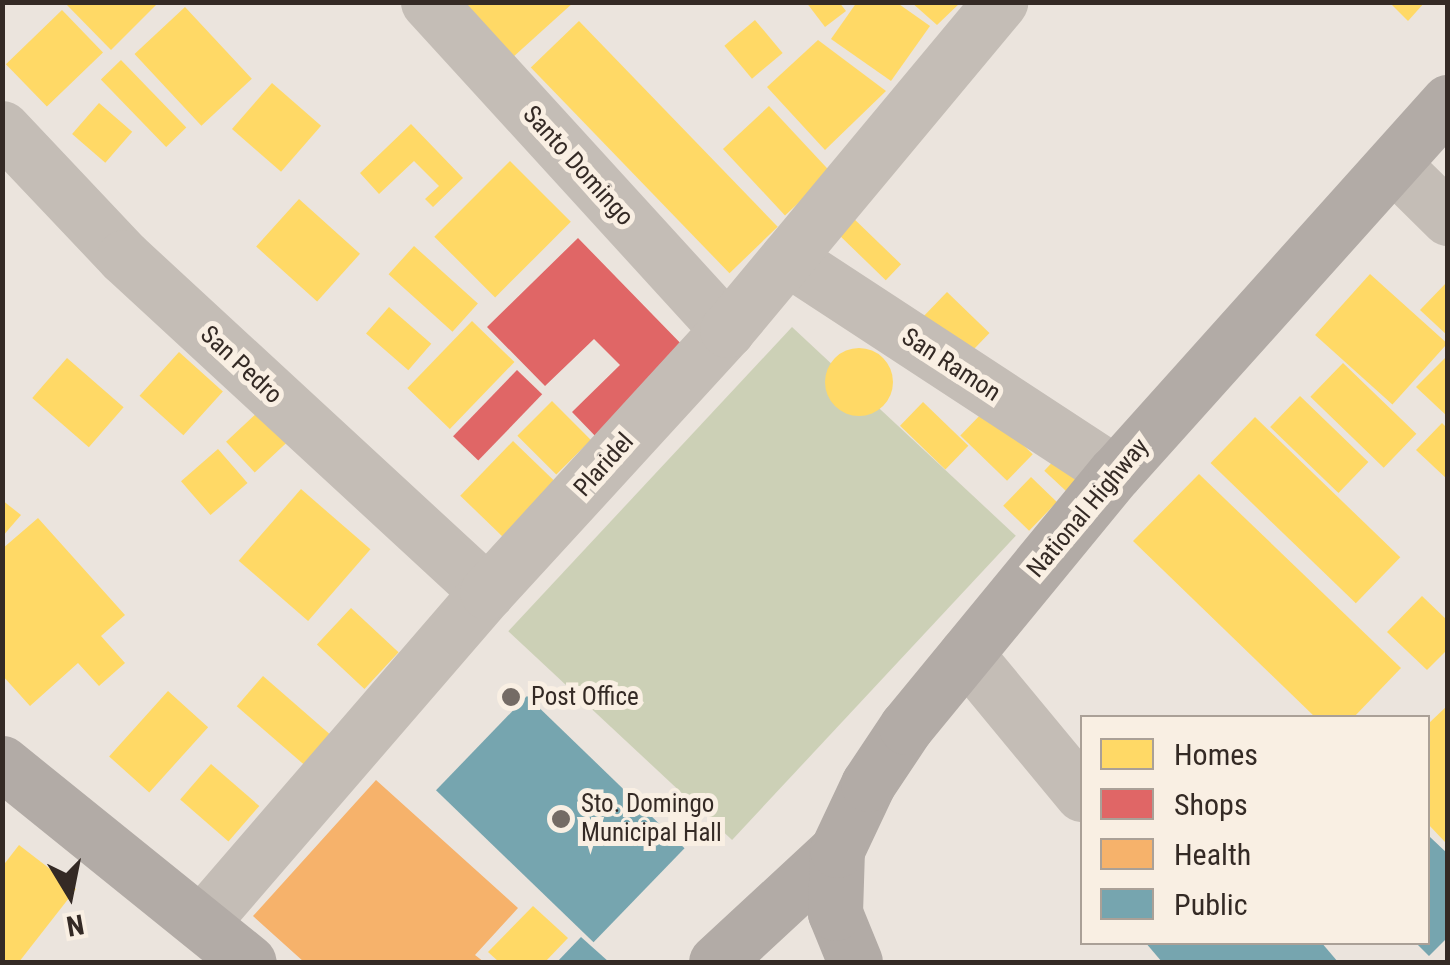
<!DOCTYPE html>
<style>
body{margin:0}
#map{position:relative;width:1450px;height:965px;overflow:hidden;background:#ebe4dd;font-family:"Roboto Condensed",sans-serif}
div>[style]{position:absolute}
.green>*{inset:0;background:#ccd0b6;transform-origin:0 0}
.homes>*{inset:0;background:#ffd966;transform-origin:0 0}
.round{border-radius:50%}
.shops>*{inset:0;background:#e06666;transform-origin:0 0}
.health>*{inset:0;background:#f6b26b}
.public>*{inset:0;background:#76a5af;transform-origin:0 0}
.minor>*{height:55px;margin:-27.5px;padding:0 27.5px;transform-origin:27.5px;border-radius:27.5px;background:#c4bdb6}
.major>*{height:55px;margin:-27.5px;padding:0 27.5px;transform-origin:27.5px;border-radius:27.5px;background:#b2aba6}
.dots>*{width:28px;height:28px;translate:-50% -50%;box-sizing:border-box;border:5px solid #f9efe3;border-radius:50%}
span{translate:-50% -50%;white-space:nowrap;text-align:center;line-height:1.15;-webkit-text-stroke:10px #f9efe3;paint-order:stroke}
.street-label{font-size:25px;color:#342a25}
.poi-label{font-size:25px;color:#342a25}
.left{translate:0 -50%;text-align:left}
.frame{position:absolute;inset:0;border:5px solid #342a25;pointer-events:none}
.legend{position:absolute;left:1080px;top:715px;width:350px;height:230px;box-sizing:border-box;background:#f9efe3;border:2px solid #aaa097;margin:0;padding:12px 18px;list-style:none;font-size:30px;color:#342a25}
.legend li{display:flex;align-items:center;gap:20px;height:50px}
.legend b{width:50px;border:2px solid #aaa097}
.north{position:absolute;left:20px;top:845px;width:100px;height:100px;-webkit-text-stroke:8px #f9efe3;paint-order:stroke;rotate:170deg;font-size:28px;font-weight:700;line-height:40px;text-align:center;color:#342a25}
.north::after{content:'';display:block;margin:auto;width:35px;height:45px;background:#342a25;clip-path:polygon(50% 0,100% 100%,50% 72%,0 100%)}
</style>
<div id="map">
<div class="green">
<div style="left:792px;top:327px;width:306px;height:416px;rotate:43deg"></div>
</div>
<div class="homes">
<div style="clip-path:polygon(64px 2px,159px 2px,111px 50px)"></div>
<div style="clip-path:polygon(462px 2px,574px 2px,512px 58px)"></div>
<div style="clip-path:polygon(806px 2px,839px 2px,846px 11px,825px 27px)"></div>
<div style="clip-path:polygon(857px 2px,896px 2px,930px 26px,891px 81px,831px 39px)"></div>
<div style="clip-path:polygon(911px 2px,961px 2px,937px 25px)"></div>
<div style="clip-path:polygon(1389px 2px,1425px 2px,1408px 21px)"></div>
<div style="left:185px;top:7px;width:98px;height:69px;rotate:47deg"></div>
<div style="left:62px;top:10px;width:59px;height:78px;rotate:46deg"></div>
<div style="left:755px;top:20px;width:43px;height:40px;rotate:50deg"></div>
<div style="left:579px;top:21px;width:286px;height:67px;rotate:46deg"></div>
<div style="clip-path:polygon(818px 40px,886px 91px,825px 150px,767px 87px)"></div>
<div style="left:121px;top:60px;width:94px;height:28px;rotate:46deg"></div>
<div style="left:272px;top:83px;width:65px;height:61px;rotate:41deg"></div>
<div style="left:99px;top:103px;width:44px;height:41px;rotate:41deg"></div>
<div style="left:769px;top:106px;width:91px;height:63px;rotate:47deg"></div>
<div style="clip-path:polygon(411px 124px,463px 178px,433px 207px,425px 199px,439px 186px,414px 161px,379px 194px,360px 173px)"></div>
<div style="left:510px;top:161px;width:86px;height:107px;rotate:45deg"></div>
<div style="left:299px;top:199px;width:82px;height:64px;rotate:42deg"></div>
<div style="left:850px;top:215px;width:71px;height:22px;rotate:44deg"></div>
<div style="left:414px;top:246px;width:86px;height:38px;rotate:42deg"></div>
<div style="left:1370px;top:274px;width:104px;height:82px;rotate:42deg"></div>
<div style="clip-path:polygon(1448px 281px,1448px 336px,1420px 310px)"></div>
<div style="left:947px;top:292px;width:59px;height:43px;rotate:44deg"></div>
<div style="left:389px;top:307px;width:56px;height:35px;rotate:41deg"></div>
<div style="left:472px;top:321px;width:59px;height:93px;rotate:44deg"></div>
<div class="round" style="left:825px;top:348px;width:68px;height:68px"></div>
<div style="left:179px;top:352px;width:59px;height:59px;rotate:42deg"></div>
<div style="clip-path:polygon(1448px 355px,1448px 417px,1416px 387px)"></div>
<div style="left:67px;top:358px;width:75px;height:53px;rotate:41deg"></div>
<div style="left:1343px;top:363px;width:102px;height:47px;rotate:44deg"></div>
<div style="left:1300px;top:396px;width:95px;height:43px;rotate:44deg"></div>
<div style="left:552px;top:401px;width:55px;height:49px;rotate:45deg"></div>
<div style="left:923px;top:402px;width:63px;height:33px;rotate:44deg"></div>
<div style="left:986px;top:409px;width:65px;height:37px;rotate:44deg"></div>
<div style="left:259px;top:411px;width:42px;height:45px;rotate:47deg"></div>
<div style="left:1255px;top:417px;width:202px;height:64px;rotate:44deg"></div>
<div style="clip-path:polygon(1442px 423px,1448px 429px,1448px 480px,1416px 450px)"></div>
<div style="left:513px;top:441px;width:67px;height:76px;rotate:44deg"></div>
<div style="left:218px;top:449px;width:45px;height:49px;rotate:49deg"></div>
<div style="left:1060px;top:454px;width:37px;height:23px;rotate:43deg"></div>
<div style="clip-path:polygon(1199px 474px,1401px 668px,1353px 718px,1316px 718px,1133px 541px)"></div>
<div style="left:1031px;top:477px;width:36px;height:40px;rotate:44deg"></div>
<div style="left:301px;top:489px;width:92px;height:95px;rotate:41deg"></div>
<div style="clip-path:polygon(2px 500px,21px 515px,2px 537px)"></div>
<div style="clip-path:polygon(38px 518px,125px 615px,101px 636px,125px 663px,99px 686px,78px 663px,30px 706px,2px 675px,2px 549px)"></div>
<div style="clip-path:polygon(1422px 596px,1448px 621px,1448px 649px,1427px 670px,1387px 632px)"></div>
<div style="left:351px;top:608px;width:65px;height:50px;rotate:43deg"></div>
<div style="left:263px;top:676px;width:89px;height:40px;rotate:41deg"></div>
<div style="left:168px;top:691px;width:54px;height:88px;rotate:42deg"></div>
<div style="clip-path:polygon(1448px 705px,1448px 839px,1445px 842px,1428px 824px,1428px 724px)"></div>
<div style="left:211px;top:764px;width:64px;height:47px;rotate:41deg"></div>
<div style="clip-path:polygon(19px 845px,76px 889px,19px 962px,2px 962px,2px 867px)"></div>
<div style="clip-path:polygon(533px 906px,568px 938px,545px 962px,499px 962px,488px 952px)"></div>
</div>
<div class="shops">
<div style="clip-path:polygon(578px 238px,690px 353px,600px 441px,572px 412px,620px 365px,594px 339px,545px 386px,487px 327px)"></div>
<div style="left:517px;top:370px;width:35px;height:92px;rotate:44deg"></div>
</div>
<div class="health">
<div style="clip-path:polygon(376px 780px,518px 908px,475px 955px,484px 962px,304px 962px,253px 916px)"></div>
</div>
<div class="public">
<div style="left:527px;top:696px;width:219px;height:131px;rotate:44deg"></div>
<div style="clip-path:polygon(1430px 837px,1448px 854px,1448px 937px,1429px 956px,1415px 942px,1428px 942px)"></div>
<div style="clip-path:polygon(581px 937px,609px 962px,557px 962px)"></div>
<div style="clip-path:polygon(1145px 942px,1321px 942px,1338px 962px,1162px 962px)"></div>
</div>
<div class="minor">
<div style="left:428px;top:2px;width:444px;rotate:47.6deg"></div>
<div style="left:2px;top:128px;width:178px;rotate:46.6deg"></div>
<div style="left:124px;top:257px;width:494px;rotate:42.7deg"></div>
<div style="left:1394px;top:165px;width:76px;rotate:44.5deg"></div>
<div style="left:787px;top:258px;width:392px;rotate:33.2deg"></div>
<div style="left:966px;top:654px;width:182px;rotate:50.4deg"></div>
<div style="left:201px;top:923px;width:437px;rotate:-49.2deg"></div>
<div style="left:487px;top:592px;width:355px;rotate:-47.5deg"></div>
<div style="left:727px;top:330px;width:427px;rotate:-50.2deg"></div>
</div>
<div class="major">
<div style="left:2px;top:763px;width:317px;rotate:38.9deg"></div>
<div style="left:716px;top:962px;width:165px;rotate:-42.8deg"></div>
<div style="left:855px;top:962px;width:53px;rotate:-112.2deg"></div>
<div style="left:835px;top:913px;width:63px;rotate:-88.2deg"></div>
<div style="left:837px;top:850px;width:73px;rotate:-64.8deg"></div>
<div style="left:868px;top:784px;width:69px;rotate:-56.3deg"></div>
<div style="left:906px;top:727px;width:329px;rotate:-50.6deg"></div>
<div style="left:1115px;top:473px;width:499px;rotate:-48.1deg"></div>
</div>
<div class="dots">
<div style="left:511px;top:697px;background:#746b65"></div>
<div style="left:561px;top:819px;background:#746b65"></div>
</div>
<div class="street-label">
<span style="left:578px;top:166px;rotate:48deg">Santo Domingo</span>
<span style="left:241px;top:365px;rotate:43deg">San Pedro</span>
<span style="left:951px;top:365px;rotate:33deg">San Ramon</span>
<span style="left:604px;top:465px;rotate:-48deg">Plaridel</span>
<span style="left:1088px;top:508px;rotate:-50deg">National Highway</span>
</div>
<div class="poi-label">
<span class="left" style="left:531px;top:697px">Post Office</span>
<span class="left" style="left:581px;top:819px">Sto. Domingo<br>Municipal Hall</span>
</div>
<div class="frame"></div>
<ul class="legend">
<li><b style="height:28px;background:#ffd966"></b>Homes</li>
<li><b style="height:28px;background:#e06666"></b>Shops</li>
<li><b style="height:28px;background:#f6b26b"></b>Health</li>
<li><b style="height:28px;background:#76a5af"></b>Public</li>
</ul>
<div class="north">N</div>
</div>
